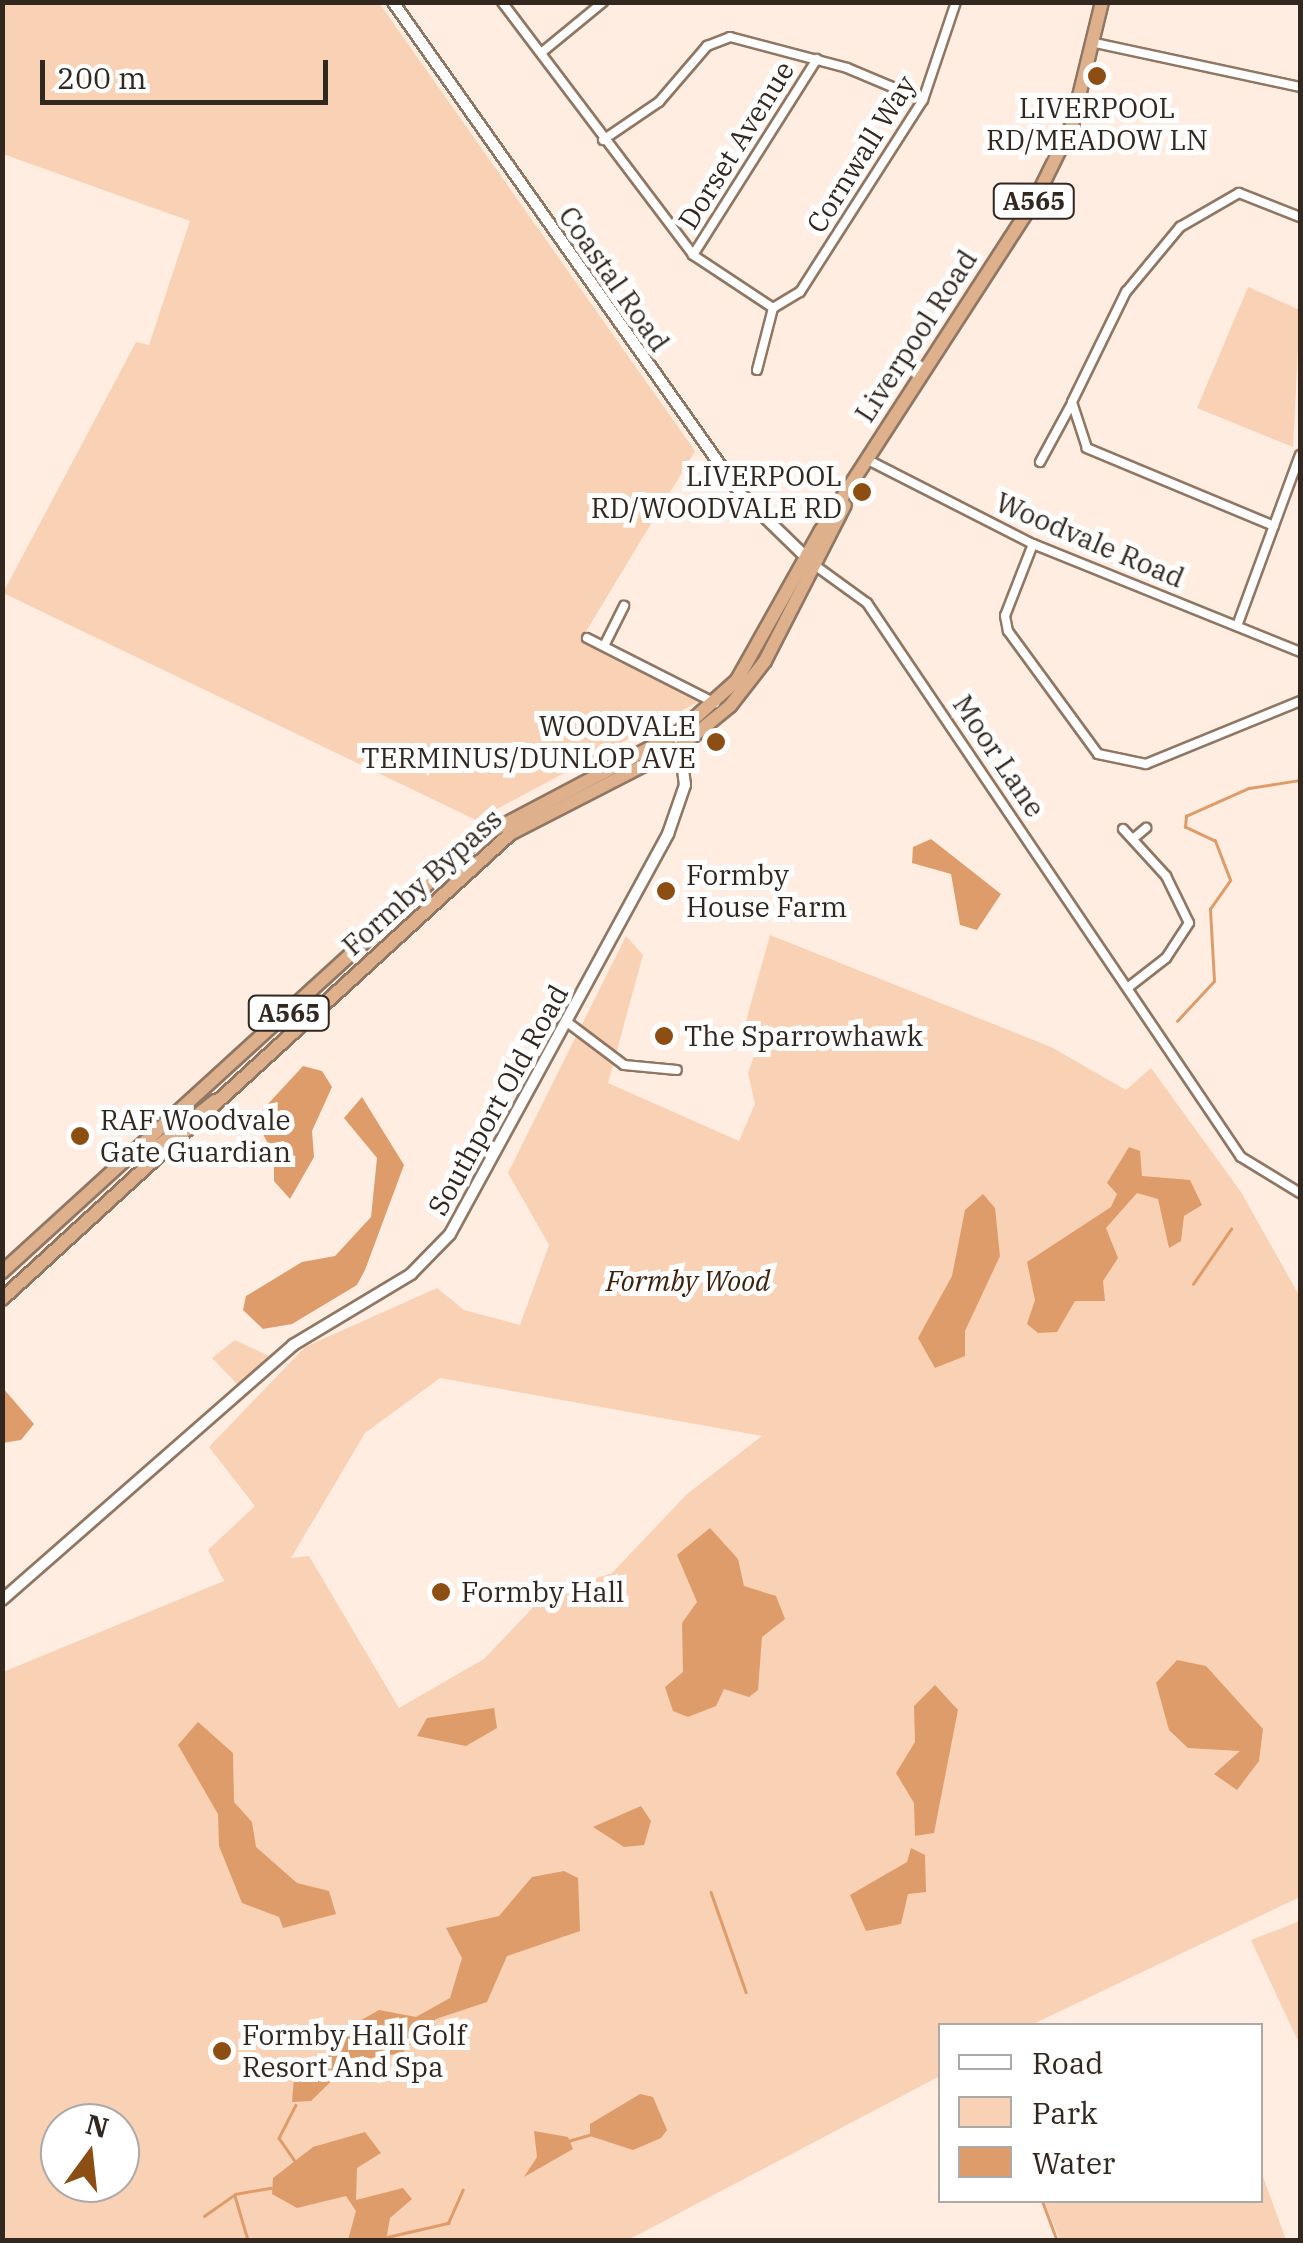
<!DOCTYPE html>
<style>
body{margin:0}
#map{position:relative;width:1303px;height:2243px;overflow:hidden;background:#feede0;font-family:"IBM Plex Serif",serif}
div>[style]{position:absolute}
.green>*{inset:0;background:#f9d1b4}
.water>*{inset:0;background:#de9c6a}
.stream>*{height:2.5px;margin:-1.25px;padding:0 1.25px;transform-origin:1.25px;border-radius:1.25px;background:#de9c6a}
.roads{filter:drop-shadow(2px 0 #907764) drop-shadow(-2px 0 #907764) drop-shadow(0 2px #907764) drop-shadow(0 -2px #907764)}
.minor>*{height:8px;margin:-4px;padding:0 4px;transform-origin:4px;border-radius:4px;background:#fff}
.tertiary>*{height:10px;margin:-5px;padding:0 5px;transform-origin:5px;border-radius:5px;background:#fff}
.trunk>*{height:12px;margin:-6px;padding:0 6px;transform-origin:6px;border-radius:6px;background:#deb08c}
.dots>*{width:28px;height:28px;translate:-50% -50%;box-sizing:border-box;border:5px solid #fff;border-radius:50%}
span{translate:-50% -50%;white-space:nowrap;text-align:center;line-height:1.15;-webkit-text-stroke:10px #fff;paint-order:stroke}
.shield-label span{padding:2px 8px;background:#fff;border:2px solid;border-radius:8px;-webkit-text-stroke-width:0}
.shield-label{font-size:25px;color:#332820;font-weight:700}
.poi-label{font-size:28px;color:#332820}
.right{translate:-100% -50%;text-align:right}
.left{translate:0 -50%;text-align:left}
.street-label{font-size:28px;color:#332820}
.park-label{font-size:28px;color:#3d220c;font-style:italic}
.frame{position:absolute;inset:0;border:5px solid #332820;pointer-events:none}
.legend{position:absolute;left:938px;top:2023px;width:325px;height:180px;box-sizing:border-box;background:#fff;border:2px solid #ada9a6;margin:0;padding:12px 18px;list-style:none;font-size:30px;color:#332820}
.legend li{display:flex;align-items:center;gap:20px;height:50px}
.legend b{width:50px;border:2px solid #ada9a6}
.north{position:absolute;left:40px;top:2103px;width:100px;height:100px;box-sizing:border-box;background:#fff;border:2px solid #ada9a6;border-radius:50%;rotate:15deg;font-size:28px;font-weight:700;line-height:40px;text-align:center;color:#332820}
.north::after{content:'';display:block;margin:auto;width:35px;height:45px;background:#8d4e13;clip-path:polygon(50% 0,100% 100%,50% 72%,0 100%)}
.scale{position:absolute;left:40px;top:60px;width:288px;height:45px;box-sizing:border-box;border:5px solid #332820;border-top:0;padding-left:12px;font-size:30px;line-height:35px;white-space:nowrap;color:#332820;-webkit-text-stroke:8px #fff;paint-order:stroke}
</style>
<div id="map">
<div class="green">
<div style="clip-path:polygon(3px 3px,379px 3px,695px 451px,582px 638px,702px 700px,476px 820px,3px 593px,136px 342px,149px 345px,190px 221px,3px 154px)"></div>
<div style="clip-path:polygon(1248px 287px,1300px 310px,1293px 447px,1197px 408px)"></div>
<div style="clip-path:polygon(evenodd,770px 935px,1051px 1047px,1126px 1090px,1151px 1068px,1241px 1192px,1300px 1297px,1300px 1897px,1031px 2025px,941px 2026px,940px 2076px,628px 2240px,3px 2240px,3px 1672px,224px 1581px,208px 1550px,255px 1506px,209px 1447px,305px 1347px,437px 1288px,464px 1310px,520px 1325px,549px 1245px,508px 1173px,626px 936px,643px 955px,608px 1083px,739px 1141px,755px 1104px,748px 1073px,762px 1034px,746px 1021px,770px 935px,440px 1378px,762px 1436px,687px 1494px,612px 1573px,544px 1596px,484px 1659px,399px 1708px,309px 1556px,291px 1558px,365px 1433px,440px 1378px,770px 935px,60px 2123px,120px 2123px,120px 2183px,60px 2183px,60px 2123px)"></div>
<div style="clip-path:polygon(235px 1340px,271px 1357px,240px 1387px,212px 1358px)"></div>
<div style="clip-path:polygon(1300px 1921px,1300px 2038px,1297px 2039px,1251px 1940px)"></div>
<div style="clip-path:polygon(1261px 2171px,1286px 2240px,1060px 2240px,1044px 2201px,1260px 2200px)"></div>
</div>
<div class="water">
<div style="clip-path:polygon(931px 839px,1001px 894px,977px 930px,960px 925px,951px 874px,912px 863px,913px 847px)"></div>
<div style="clip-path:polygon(303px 1066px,322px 1071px,332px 1087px,312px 1131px,314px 1157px,290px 1199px,274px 1181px,274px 1156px,255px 1118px)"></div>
<div style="clip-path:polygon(362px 1097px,404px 1165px,365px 1270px,357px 1285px,292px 1324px,263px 1329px,243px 1310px,246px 1296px,302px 1262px,335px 1256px,371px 1217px,377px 1158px,344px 1118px)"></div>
<div style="clip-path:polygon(1129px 1147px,1140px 1151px,1142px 1176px,1190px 1180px,1202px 1205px,1184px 1216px,1181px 1241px,1169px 1248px,1158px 1199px,1137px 1193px,1106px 1228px,1118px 1258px,1103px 1281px,1105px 1301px,1075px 1301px,1057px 1332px,1038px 1333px,1027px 1324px,1035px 1300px,1027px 1262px,1111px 1207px,1117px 1194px,1107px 1183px)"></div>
<div style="clip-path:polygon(983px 1194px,995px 1208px,1000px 1256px,965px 1331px,965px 1356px,935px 1368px,918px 1338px,952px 1276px,965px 1210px)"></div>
<div style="clip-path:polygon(2px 1387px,34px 1424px,21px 1440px,3px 1443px)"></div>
<div style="clip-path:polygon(710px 1528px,738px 1559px,744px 1586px,776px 1596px,785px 1619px,762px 1637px,758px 1690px,749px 1697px,724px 1689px,716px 1706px,688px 1717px,673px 1711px,665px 1687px,683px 1672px,682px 1623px,697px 1602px,677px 1555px)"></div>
<div style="clip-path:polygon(1177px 1660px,1206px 1666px,1263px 1729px,1259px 1761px,1237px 1790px,1214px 1774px,1240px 1751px,1188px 1748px,1169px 1730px,1156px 1683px)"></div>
<div style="clip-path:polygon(935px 1685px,958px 1710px,934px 1833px,915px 1836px,914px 1803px,896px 1773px,915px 1742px,914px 1706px)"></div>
<div style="clip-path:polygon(494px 1708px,497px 1728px,466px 1746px,417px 1736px,427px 1718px)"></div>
<div style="clip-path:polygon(198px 1722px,233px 1753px,234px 1802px,252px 1822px,256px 1847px,297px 1883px,329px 1891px,336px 1914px,283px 1928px,279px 1917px,242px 1903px,219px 1846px,218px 1814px,178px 1745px)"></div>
<div style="clip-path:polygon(641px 1806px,651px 1821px,644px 1845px,624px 1847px,593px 1827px)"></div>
<div style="clip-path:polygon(911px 1848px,925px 1855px,926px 1892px,908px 1894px,901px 1924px,866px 1931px,850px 1895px,907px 1862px)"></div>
<div style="clip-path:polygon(564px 1871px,578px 1878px,580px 1931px,507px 1956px,487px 2002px,436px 2019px,402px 2053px,352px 2061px,311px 2101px,292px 2102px,294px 2077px,316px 2073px,351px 2026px,379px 2010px,416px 2017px,450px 1998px,462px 1958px,446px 1928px,499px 1916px,532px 1877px)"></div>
<div style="clip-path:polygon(640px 2094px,653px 2097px,667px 2130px,661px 2138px,633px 2150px,590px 2136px,590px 2124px)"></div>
<div style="clip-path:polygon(534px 2131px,568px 2137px,573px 2149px,524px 2177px,537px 2157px)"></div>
<div style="clip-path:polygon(365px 2132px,381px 2153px,357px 2168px,356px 2200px,403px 2188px,412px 2199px,390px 2218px,386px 2240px,348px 2240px,356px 2211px,346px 2196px,297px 2208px,272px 2194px,273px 2178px,313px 2147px)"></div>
</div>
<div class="stream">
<div style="left:1177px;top:1021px;width:54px;rotate:-47.2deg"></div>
<div style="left:1214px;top:981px;width:72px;rotate:-93.2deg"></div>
<div style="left:1210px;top:909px;width:35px;rotate:-55deg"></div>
<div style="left:1230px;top:880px;width:42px;rotate:-111deg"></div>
<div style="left:1215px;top:841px;width:33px;rotate:-155deg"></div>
<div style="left:1185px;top:827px;width:11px;rotate:-85deg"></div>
<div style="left:1186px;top:816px;width:69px;rotate:-24deg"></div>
<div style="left:1249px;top:788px;width:52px;rotate:-8.9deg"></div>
<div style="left:1193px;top:1284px;width:67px;rotate:-55.4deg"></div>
<div style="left:711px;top:1892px;width:106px;rotate:70.7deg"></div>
<div style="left:296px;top:2105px;width:37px;rotate:117deg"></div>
<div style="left:279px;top:2138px;width:32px;rotate:55deg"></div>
<div style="left:568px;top:2141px;width:22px;rotate:-16deg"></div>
<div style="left:235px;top:2196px;width:46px;rotate:73.5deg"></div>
<div style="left:1042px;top:2200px;width:43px;rotate:69.4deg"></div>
<div style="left:204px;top:2216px;width:38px;rotate:-35deg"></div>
<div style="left:235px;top:2194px;width:36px;rotate:-10deg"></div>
<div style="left:387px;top:2237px;width:63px;rotate:-12.9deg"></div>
<div style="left:448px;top:2223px;width:36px;rotate:-66deg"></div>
<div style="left:152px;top:2240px;width:3px;rotate:-18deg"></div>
</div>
<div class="roads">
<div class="minor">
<div style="left:502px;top:2px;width:317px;rotate:52.9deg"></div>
<div style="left:693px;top:255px;width:96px;rotate:33.5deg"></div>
<div style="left:773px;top:308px;width:31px;rotate:-31deg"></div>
<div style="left:800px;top:292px;width:228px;rotate:-57.4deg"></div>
<div style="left:923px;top:100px;width:103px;rotate:-71.4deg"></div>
<div style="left:1095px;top:43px;width:210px;rotate:12.1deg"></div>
<div style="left:541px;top:53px;width:80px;rotate:-39.4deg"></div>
<div style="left:603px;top:140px;width:68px;rotate:-34.2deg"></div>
<div style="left:659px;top:102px;width:74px;rotate:-49.4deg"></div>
<div style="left:707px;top:46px;width:25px;rotate:-21deg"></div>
<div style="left:730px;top:37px;width:121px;rotate:14.8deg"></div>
<div style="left:847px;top:68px;width:82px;rotate:22.8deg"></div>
<div style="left:693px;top:255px;width:232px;rotate:-57.7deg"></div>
<div style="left:757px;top:370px;width:64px;rotate:-75.5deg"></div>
<div style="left:866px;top:459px;width:187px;rotate:27deg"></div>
<div style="left:1033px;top:544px;width:288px;rotate:22deg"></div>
<div style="left:1040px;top:462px;width:67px;rotate:-61.5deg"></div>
<div style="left:1274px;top:526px;width:203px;rotate:-157.4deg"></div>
<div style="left:1087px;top:448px;width:48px;rotate:-108.1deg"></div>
<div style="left:1072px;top:402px;width:123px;rotate:-63.9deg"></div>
<div style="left:1126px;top:292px;width:85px;rotate:-50.3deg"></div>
<div style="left:1180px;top:227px;width:68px;rotate:-30deg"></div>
<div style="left:1239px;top:193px;width:66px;rotate:21.5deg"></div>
<div style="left:1033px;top:544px;width:77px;rotate:111.3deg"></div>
<div style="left:1005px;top:616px;width:15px;rotate:79deg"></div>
<div style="left:1008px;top:631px;width:152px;rotate:53.8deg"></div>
<div style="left:1098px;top:754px;width:49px;rotate:11.8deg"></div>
<div style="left:1146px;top:764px;width:166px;rotate:-22.2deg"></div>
<div style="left:816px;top:566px;width:63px;rotate:36deg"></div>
<div style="left:867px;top:603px;width:668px;rotate:55.98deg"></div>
<div style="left:1241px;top:1157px;width:69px;rotate:31.4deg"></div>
<div style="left:1237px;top:626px;width:182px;rotate:-69.8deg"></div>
<div style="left:587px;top:638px;width:144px;rotate:26.9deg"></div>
<div style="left:604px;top:646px;width:45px;rotate:-63.4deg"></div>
<div style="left:1123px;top:829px;width:64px;rotate:47.5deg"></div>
<div style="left:1166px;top:876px;width:52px;rotate:63.9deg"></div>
<div style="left:1189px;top:923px;width:42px;rotate:123.3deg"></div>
<div style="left:1166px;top:958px;width:46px;rotate:142.1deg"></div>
<div style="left:1134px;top:838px;width:16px;rotate:-40deg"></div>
<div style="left:567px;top:1022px;width:71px;rotate:37deg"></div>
<div style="left:624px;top:1065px;width:53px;rotate:5.4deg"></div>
</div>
<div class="tertiary">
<div style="left:393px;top:2px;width:601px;rotate:54.75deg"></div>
<div style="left:740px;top:493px;width:98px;rotate:44.2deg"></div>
<div style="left:2px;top:1600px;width:387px;rotate:-41.2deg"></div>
<div style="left:293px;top:1345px;width:138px;rotate:-31deg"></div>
<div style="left:411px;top:1274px;width:56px;rotate:-45.7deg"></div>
<div style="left:450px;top:1234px;width:456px;rotate:-61.4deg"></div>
<div style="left:668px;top:834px;width:52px;rotate:-70.9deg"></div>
<div style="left:685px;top:785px;width:46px;rotate:-97.4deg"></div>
</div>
<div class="trunk">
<div style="left:145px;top:1143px;width:13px;rotate:18deg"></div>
<div style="left:157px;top:1147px;width:74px;rotate:-38.4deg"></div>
<div style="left:2px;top:1272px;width:643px;rotate:-42.35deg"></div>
<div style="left:477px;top:839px;width:227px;rotate:-27.8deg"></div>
<div style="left:678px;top:733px;width:79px;rotate:-41.9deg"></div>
<div style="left:737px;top:680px;width:170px;rotate:-60.7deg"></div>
<div style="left:820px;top:532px;width:396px;rotate:-57.1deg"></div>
<div style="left:1035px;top:200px;width:84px;rotate:-63.7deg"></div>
<div style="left:1072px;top:125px;width:127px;rotate:-76.3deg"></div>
<div style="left:2px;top:1299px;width:689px;rotate:-42.47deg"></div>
<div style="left:510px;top:834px;width:192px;rotate:-27.2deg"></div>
<div style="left:681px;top:746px;width:63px;rotate:-39.2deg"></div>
<div style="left:730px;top:706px;width:57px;rotate:-52.1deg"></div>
<div style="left:765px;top:661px;width:175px;rotate:-62.9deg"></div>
</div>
</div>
<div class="dots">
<div style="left:1097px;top:76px;background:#8d4e13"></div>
<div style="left:862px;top:492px;background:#8d4e13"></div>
<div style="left:716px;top:742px;background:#8d4e13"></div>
<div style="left:666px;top:891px;background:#8d4e13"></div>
<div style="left:664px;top:1036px;background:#8d4e13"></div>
<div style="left:80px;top:1136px;background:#8d4e13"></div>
<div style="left:441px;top:1592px;background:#8d4e13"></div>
<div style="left:222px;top:2051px;background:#8d4e13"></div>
</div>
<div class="shield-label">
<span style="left:1034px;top:201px">A565</span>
<span style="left:289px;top:1013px">A565</span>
</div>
<div class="poi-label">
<span style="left:1097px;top:124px">LIVERPOOL<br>RD/MEADOW LN</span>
<span class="right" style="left:842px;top:492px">LIVERPOOL<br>RD/WOODVALE RD</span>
<span class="right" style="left:696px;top:742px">WOODVALE<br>TERMINUS/DUNLOP AVE</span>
<span class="left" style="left:686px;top:891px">Formby<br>House Farm</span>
<span class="left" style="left:684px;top:1036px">The Sparrowhawk</span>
<span class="left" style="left:100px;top:1136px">RAF Woodvale<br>Gate Guardian</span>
<span class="left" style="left:461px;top:1592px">Formby Hall</span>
<span class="left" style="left:242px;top:2051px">Formby Hall Golf<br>Resort And Spa</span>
</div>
<div class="street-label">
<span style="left:736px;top:145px;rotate:-58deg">Dorset Avenue</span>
<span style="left:861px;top:154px;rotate:-58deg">Cornwall Way</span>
<span style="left:614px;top:279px;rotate:55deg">Coastal Road</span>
<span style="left:916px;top:336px;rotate:-57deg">Liverpool Road</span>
<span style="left:1090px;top:540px;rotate:23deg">Woodvale Road</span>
<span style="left:999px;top:756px;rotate:56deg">Moor Lane</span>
<span style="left:422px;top:882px;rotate:-42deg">Formby Bypass</span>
<span style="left:498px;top:1100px;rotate:-61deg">Southport Old Road</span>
</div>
<div class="park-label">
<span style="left:688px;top:1281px">Formby Wood</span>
</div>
<div class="frame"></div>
<ul class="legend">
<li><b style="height:12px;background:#fff"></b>Road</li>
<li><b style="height:28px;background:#f9d1b4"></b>Park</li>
<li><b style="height:28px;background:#de9c6a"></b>Water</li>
</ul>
<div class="north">N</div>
<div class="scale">200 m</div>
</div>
